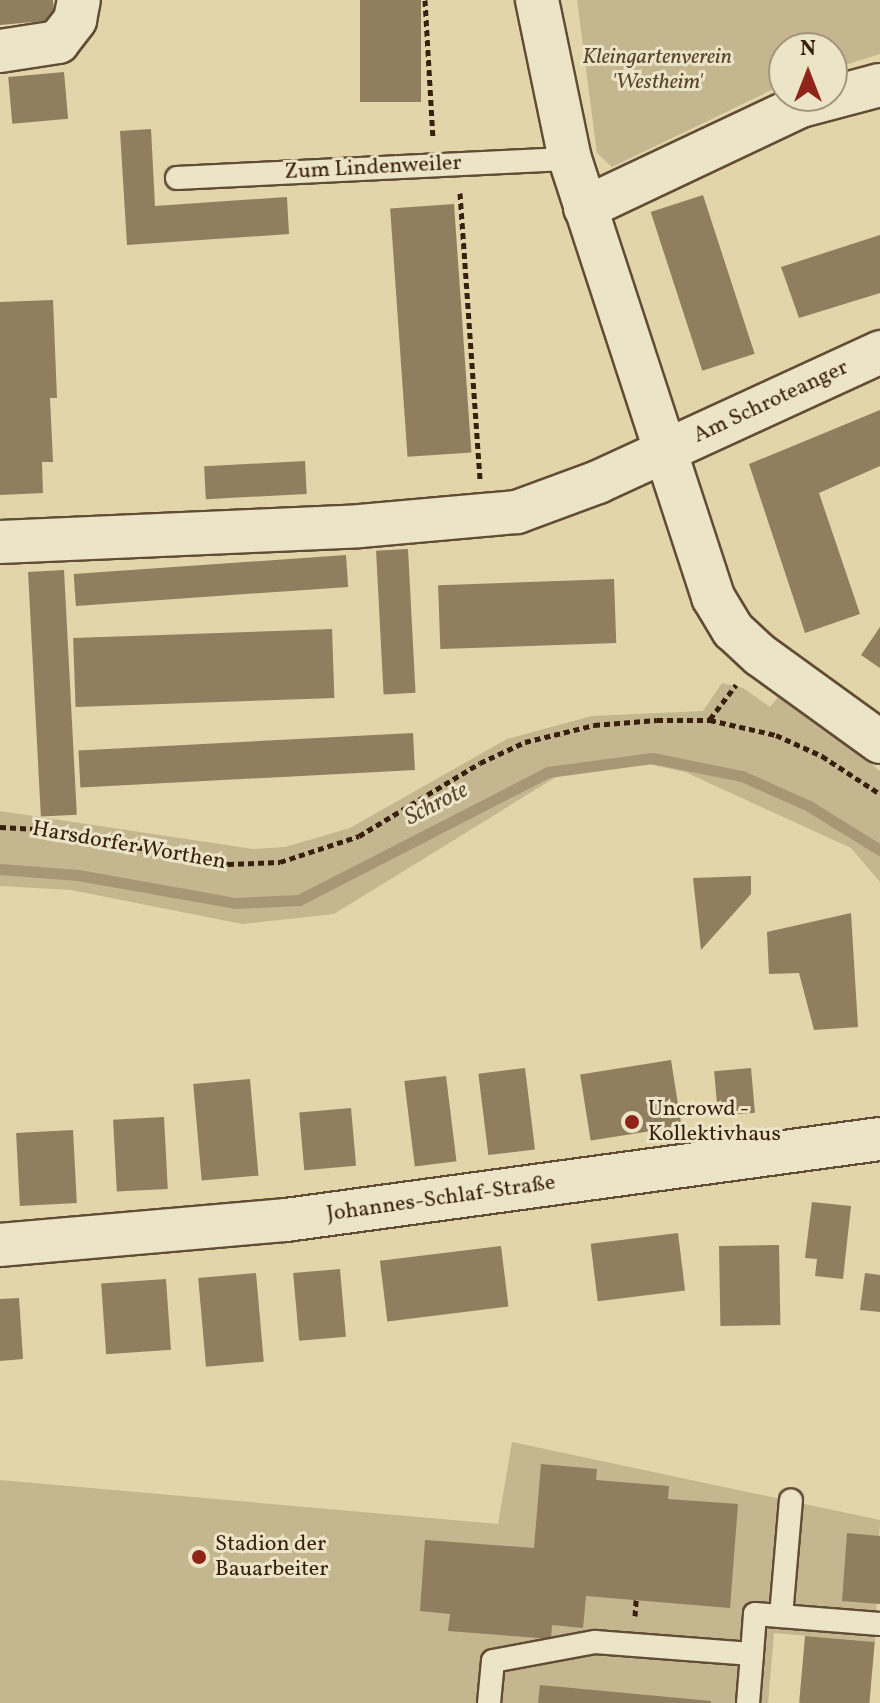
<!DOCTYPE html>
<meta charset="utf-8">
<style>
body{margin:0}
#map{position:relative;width:880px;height:1703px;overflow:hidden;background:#e1d5a9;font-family:Vollkorn,serif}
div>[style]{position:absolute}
.green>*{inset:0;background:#c4b68f}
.stream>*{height:11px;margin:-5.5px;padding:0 5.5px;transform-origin:5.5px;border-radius:5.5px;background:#a89774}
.building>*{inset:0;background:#907e5f;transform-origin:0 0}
.path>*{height:5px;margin-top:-2.5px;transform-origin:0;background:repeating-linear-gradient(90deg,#391f0e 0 6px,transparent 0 10px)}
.roads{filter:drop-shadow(2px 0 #634c35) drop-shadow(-2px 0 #634c35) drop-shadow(0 2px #634c35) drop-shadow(0 -2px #634c35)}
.lane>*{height:22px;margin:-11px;padding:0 11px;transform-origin:11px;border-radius:11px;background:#ece4c7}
.street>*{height:42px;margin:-21px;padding:0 21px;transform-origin:21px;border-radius:21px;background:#ece4c7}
.dots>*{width:22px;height:22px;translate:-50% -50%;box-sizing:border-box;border:4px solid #ece4c7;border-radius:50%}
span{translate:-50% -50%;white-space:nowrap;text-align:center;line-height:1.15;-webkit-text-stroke:6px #ece4c7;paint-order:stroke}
.park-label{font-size:22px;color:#5c452e;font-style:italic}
.street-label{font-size:22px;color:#391f0e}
.poi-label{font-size:22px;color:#391f0e}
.left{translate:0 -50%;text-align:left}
.water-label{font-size:24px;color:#604932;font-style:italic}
.north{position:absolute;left:768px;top:32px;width:80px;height:80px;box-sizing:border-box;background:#ece4c7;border:2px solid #a4957d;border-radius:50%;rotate:0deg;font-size:22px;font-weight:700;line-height:32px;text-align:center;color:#391f0e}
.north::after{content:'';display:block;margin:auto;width:28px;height:36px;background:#8f2418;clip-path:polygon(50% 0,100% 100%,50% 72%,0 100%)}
</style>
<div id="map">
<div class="green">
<div style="clip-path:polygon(577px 0,880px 0,880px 54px,832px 69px,832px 48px,784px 48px,784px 84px,612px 167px,597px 153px)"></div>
<div style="clip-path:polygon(722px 683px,743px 688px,770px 707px,781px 693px,880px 771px,880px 882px,851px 848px,685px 772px,639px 762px,556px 777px,334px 914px,242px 924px,71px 890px,0 886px,0 811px,253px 849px,285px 847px,350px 828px,507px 739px,592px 716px,703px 711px)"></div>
<div style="clip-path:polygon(512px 1442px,880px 1520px,875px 1642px,774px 1633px,768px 1703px,0 1703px,0 1480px,498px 1524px)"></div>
</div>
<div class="stream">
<div style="left:0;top:869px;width:78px;rotate:4.4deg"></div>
<div style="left:78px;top:875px;width:159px;rotate:10.1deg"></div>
<div style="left:235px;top:903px;width:64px;rotate:-2.7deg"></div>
<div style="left:299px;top:900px;width:280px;rotate:-27.2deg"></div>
<div style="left:548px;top:772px;width:105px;rotate:-7.7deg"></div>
<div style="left:652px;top:758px;width:92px;rotate:11.3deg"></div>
<div style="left:742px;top:776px;width:73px;rotate:24.1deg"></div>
<div style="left:809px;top:806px;width:84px;rotate:31.8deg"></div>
</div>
<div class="building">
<div style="clip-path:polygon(0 0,53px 0,55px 20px,0 25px)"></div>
<div style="left:360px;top:0;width:61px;height:102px"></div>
<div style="left:64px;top:72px;width:47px;height:56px;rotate:85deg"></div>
<div style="clip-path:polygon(151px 129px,155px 206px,287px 197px,289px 234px,127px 245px,120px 131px)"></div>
<div style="left:703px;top:195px;width:167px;height:55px;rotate:72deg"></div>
<div style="left:454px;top:204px;width:249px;height:64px;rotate:86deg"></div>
<div style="clip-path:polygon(880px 235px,880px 293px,799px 318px,781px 267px)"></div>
<div style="clip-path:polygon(53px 300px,57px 398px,50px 398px,53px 462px,42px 462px,43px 493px,0 495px,0 302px)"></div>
<div style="clip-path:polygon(880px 410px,880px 466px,819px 493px,860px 614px,805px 633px,749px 464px)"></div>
<div style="left:305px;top:461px;width:33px;height:101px;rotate:87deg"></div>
<div style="left:408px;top:549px;width:144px;height:32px;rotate:87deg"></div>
<div style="left:346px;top:555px;width:32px;height:273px;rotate:86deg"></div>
<div style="left:64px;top:570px;width:245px;height:36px;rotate:87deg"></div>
<div style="left:614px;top:579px;width:64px;height:176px;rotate:88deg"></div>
<div style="clip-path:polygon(880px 627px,880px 668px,861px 655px)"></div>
<div style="left:332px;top:629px;width:69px;height:259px;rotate:88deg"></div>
<div style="left:413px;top:733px;width:37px;height:335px;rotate:87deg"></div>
<div style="clip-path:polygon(751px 876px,751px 894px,701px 950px,693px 878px)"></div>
<div style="clip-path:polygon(851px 913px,858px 1027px,814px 1030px,799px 973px,769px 974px,767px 932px)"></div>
<div style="left:671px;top:1060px;width:67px;height:92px;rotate:81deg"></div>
<div style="left:525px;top:1068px;width:82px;height:47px;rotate:83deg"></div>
<div style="left:751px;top:1068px;width:45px;height:37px;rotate:85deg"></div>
<div style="left:446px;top:1076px;width:86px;height:42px;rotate:83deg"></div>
<div style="left:250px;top:1079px;width:97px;height:57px;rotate:85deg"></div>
<div style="left:351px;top:1108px;width:58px;height:52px;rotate:85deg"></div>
<div style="left:164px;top:1117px;width:72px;height:51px;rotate:87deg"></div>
<div style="left:73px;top:1130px;width:73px;height:57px;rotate:87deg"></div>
<div style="clip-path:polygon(812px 1202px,851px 1206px,843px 1279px,815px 1276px,817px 1259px,805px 1258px)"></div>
<div style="left:678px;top:1233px;width:58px;height:88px;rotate:83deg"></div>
<div style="left:779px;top:1245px;width:80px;height:60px;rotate:89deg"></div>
<div style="left:501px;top:1246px;width:61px;height:122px;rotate:83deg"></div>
<div style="left:340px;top:1269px;width:68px;height:47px;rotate:85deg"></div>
<div style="left:256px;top:1273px;width:89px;height:58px;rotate:85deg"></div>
<div style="clip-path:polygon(865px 1273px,880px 1275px,880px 1312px,860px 1310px)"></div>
<div style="left:166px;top:1279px;width:71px;height:65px;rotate:86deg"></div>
<div style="clip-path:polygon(19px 1298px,23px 1359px,0 1361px,0 1299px)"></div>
<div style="clip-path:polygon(541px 1464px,597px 1469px,596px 1480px,669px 1486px,668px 1499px,738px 1504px,730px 1608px,586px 1596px,583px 1628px,552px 1625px,551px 1639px,448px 1631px,450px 1614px,420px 1611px,425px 1540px,534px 1548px)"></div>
<div style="clip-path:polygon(847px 1533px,880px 1536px,880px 1604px,842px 1601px)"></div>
<div style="left:805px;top:1636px;width:70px;height:67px;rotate:5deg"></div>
<div style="clip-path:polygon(540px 1685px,711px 1701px,711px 1703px,538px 1703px)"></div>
</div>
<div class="path">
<div style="left:425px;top:0;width:137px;rotate:86.7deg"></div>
<div style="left:460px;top:193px;width:287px;rotate:86deg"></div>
<div style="left:710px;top:719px;width:43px;rotate:-52.6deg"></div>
<div style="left:0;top:827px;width:38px;rotate:3deg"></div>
<div style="left:38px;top:829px;width:193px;rotate:10.4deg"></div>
<div style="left:228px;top:864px;width:52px;rotate:-2.2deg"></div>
<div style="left:280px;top:862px;width:83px;rotate:-18.2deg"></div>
<div style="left:359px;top:836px;width:141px;rotate:-31.1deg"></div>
<div style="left:480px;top:763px;width:50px;rotate:-25deg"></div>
<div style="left:525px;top:742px;width:71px;rotate:-13.8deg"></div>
<div style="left:594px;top:725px;width:63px;rotate:-4.5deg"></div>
<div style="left:657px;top:720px;width:53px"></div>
<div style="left:710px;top:720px;width:68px;rotate:12.8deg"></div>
<div style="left:776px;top:735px;width:51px;rotate:24.5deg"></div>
<div style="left:822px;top:756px;width:69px;rotate:33.2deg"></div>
<div style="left:635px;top:1616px;width:16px;rotate:-86deg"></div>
</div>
<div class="roads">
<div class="lane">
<div style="left:177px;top:178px;width:393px;rotate:-2.8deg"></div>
<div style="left:781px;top:1616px;width:116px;rotate:-85.1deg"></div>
<div style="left:489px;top:1703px;width:42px;rotate:-84.6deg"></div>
<div style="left:493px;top:1661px;width:104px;rotate:-10.6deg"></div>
<div style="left:595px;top:1642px;width:157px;rotate:4.4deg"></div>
<div style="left:752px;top:1654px;width:40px;rotate:-85.7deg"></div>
<div style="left:755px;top:1614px;width:125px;rotate:4.6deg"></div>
<div style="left:748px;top:1703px;width:49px;rotate:-85.3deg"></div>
</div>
<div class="street">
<div style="left:537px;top:0;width:162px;rotate:78.3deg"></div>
<div style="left:570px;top:159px;width:461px;rotate:71.9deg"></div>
<div style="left:713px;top:597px;width:39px;rotate:59deg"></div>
<div style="left:733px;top:630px;width:37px;rotate:43deg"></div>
<div style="left:760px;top:655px;width:148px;rotate:35.9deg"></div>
<div style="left:0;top:51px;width:59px;rotate:-8.8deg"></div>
<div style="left:58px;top:42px;width:28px;rotate:-52deg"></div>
<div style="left:75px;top:20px;width:20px;rotate:-79deg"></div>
<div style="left:585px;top:208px;width:239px;rotate:-25.3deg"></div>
<div style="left:801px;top:106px;width:82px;rotate:-14.9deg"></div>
<div style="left:0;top:542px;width:360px;rotate:-2.5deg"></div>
<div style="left:360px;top:526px;width:158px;rotate:-5.1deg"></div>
<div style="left:517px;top:512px;width:86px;rotate:-20.3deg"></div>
<div style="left:598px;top:482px;width:311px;rotate:-24.7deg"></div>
<div style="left:0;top:1245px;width:287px;rotate:-5deg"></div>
<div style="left:286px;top:1220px;width:599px;rotate:-7.77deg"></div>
</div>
</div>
<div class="dots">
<div style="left:632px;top:1122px;background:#8f2418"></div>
<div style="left:199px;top:1557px;background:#8f2418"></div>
</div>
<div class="park-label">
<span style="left:657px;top:70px">Kleingartenverein<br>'Westheim'</span>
</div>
<div class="street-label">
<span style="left:373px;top:168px;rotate:-3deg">Zum Lindenweiler</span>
<span style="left:771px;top:402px;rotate:-25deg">Am Schroteanger</span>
<span style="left:129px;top:846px;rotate:10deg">Harsdorfer Worthen</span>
<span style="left:441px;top:1199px;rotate:-8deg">Johannes-Schlaf-Straße</span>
</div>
<div class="poi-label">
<span class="left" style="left:648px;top:1122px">Uncrowd -<br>Kollektivhaus</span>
<span class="left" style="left:215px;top:1557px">Stadion der<br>Bauarbeiter</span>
</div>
<div class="water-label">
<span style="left:437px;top:805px;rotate:-27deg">Schrote</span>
</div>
<div class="north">N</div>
</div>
